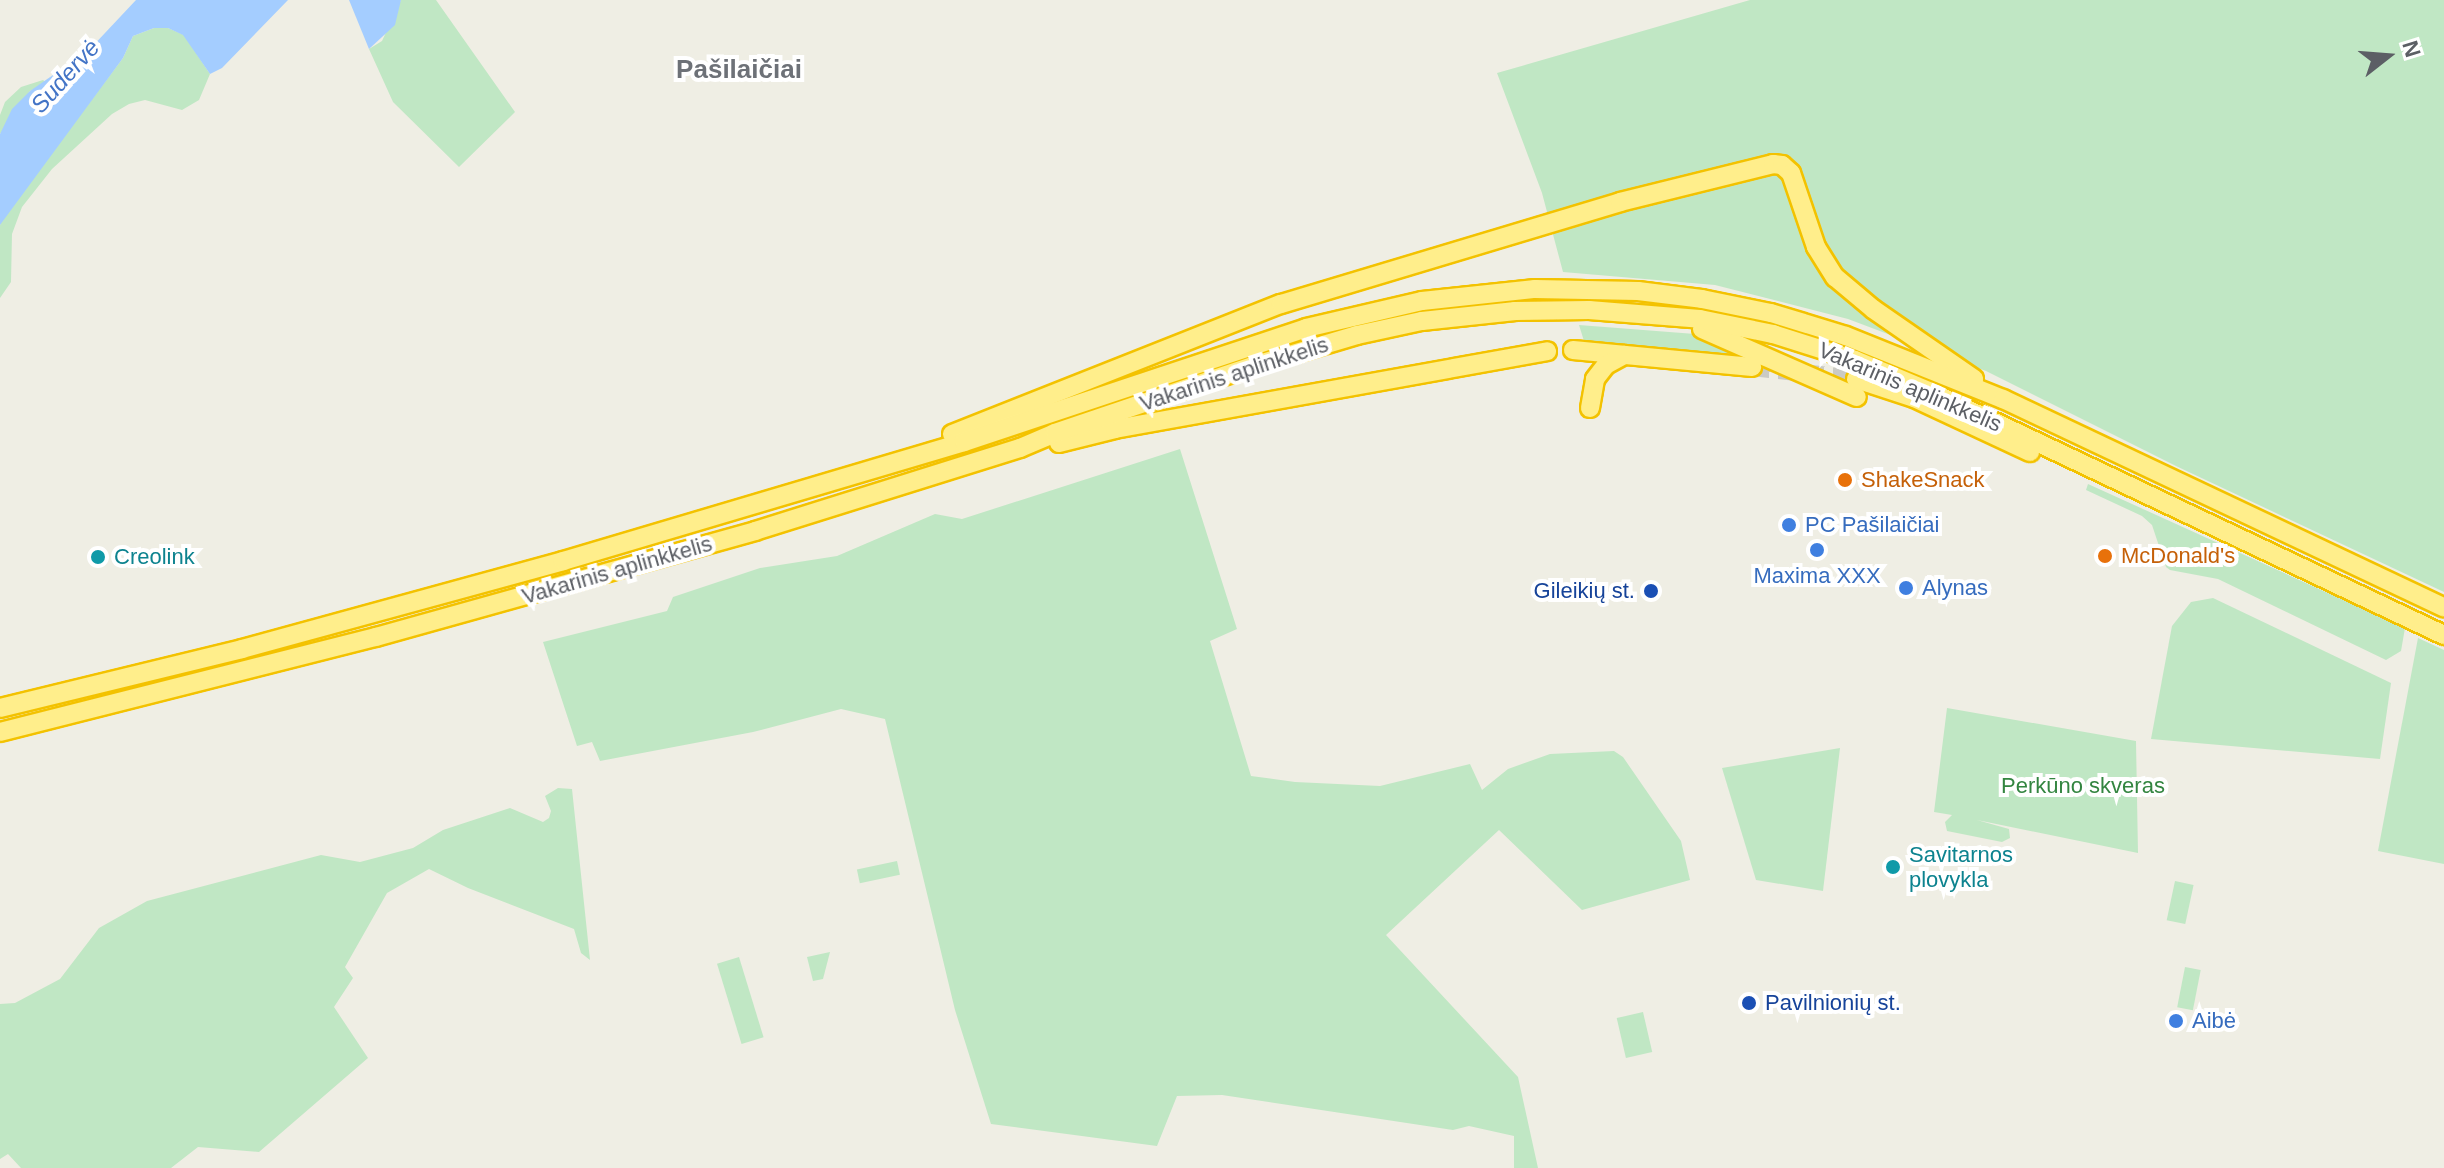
<!DOCTYPE html>
<meta charset="utf-8">
<style>
body{margin:0}
#map{position:relative;width:2444px;height:1168px;overflow:hidden;background:#efeee4;font-family:Helvetica,sans-serif}
div>[style]{position:absolute}
.green>*{inset:0;background:#c0e7c4;transform-origin:0 0}
.water>*{inset:0;background:#a4cdff}
.highway-tunnel>*{height:18px;margin-top:-9px;transform-origin:0;background:repeating-linear-gradient(90deg,#cacac4 0 18px,transparent 0 27px)}
.roads{filter:drop-shadow(2px 0 #f3c200) drop-shadow(-2px 0 #f3c200) drop-shadow(0 2px #f3c200) drop-shadow(0 -2px #f3c200)}
.highway>*{height:18px;margin:-9px;padding:0 9px;transform-origin:9px;border-radius:9px;background:#ffee8b}
.dots>*{width:22px;height:22px;translate:-50% -50%;box-sizing:border-box;border:4px solid #fff;border-radius:50%}
span{translate:-50% -50%;white-space:nowrap;text-align:center;line-height:1.15;-webkit-text-stroke:8px #fff;paint-order:stroke}
.street-label{font-size:22px;color:#5c5f65}
.food-label{font-size:22px;color:#c56008}
.left{translate:0 -50%;text-align:left}
.shop-label{font-size:22px;color:#366cbe}
.culture-label{font-size:22px;color:#0d838f}
.transit-label{font-size:22px;color:#164399}
.right{translate:-100% -50%;text-align:right}
.park-label{font-size:22px;color:#338540}
.water-label{font-size:24px;color:#4374c6;font-style:italic}
.quarter-label{font-size:26px;color:#6d7177;font-weight:700}
.north{position:absolute;left:2348px;top:16px;width:80px;height:80px;-webkit-text-stroke:6px #fff;paint-order:stroke;rotate:73deg;font-size:22px;font-weight:700;line-height:32px;text-align:center;color:#5c5f65}
.north::after{content:'';display:block;margin:auto;width:28px;height:36px;background:#5c5f65;clip-path:polygon(50% 0,100% 100%,50% 72%,0 100%)}
</style>
<div id="map">
<div class="green">
<div style="clip-path:polygon(401px 0,436px 0,515px 112px,459px 167px,393px 102px,369px 49px,382px 41px)"></div>
<div style="clip-path:polygon(1750px 0,2444px 0,2444px 592px,2176px 466px,1986px 371px,1848px 319px,1715px 285px,1563px 272px,1542px 193px,1497px 73px)"></div>
<div style="clip-path:polygon(154px 28px,168px 28px,184px 35px,210px 74px,199px 100px,182px 110px,145px 100px,129px 104px,112px 114px,52px 169px,22px 207px,12px 234px,11px 282px,0 298px,0 225px,4px 216px,123px 58px,133px 36px)"></div>
<div style="clip-path:polygon(43px 80px,47px 83px,30px 91px,0 134px,0 115px,5px 102px,21px 87px)"></div>
<div style="clip-path:polygon(1579px 325px,1695px 334px,1752px 359px,1591px 345px,1584px 341px)"></div>
<div style="clip-path:polygon(1180px 449px,1237px 629px,1210px 641px,1251px 776px,1295px 782px,1380px 786px,1470px 764px,1482px 790px,1508px 769px,1550px 754px,1614px 751px,1623px 757px,1681px 841px,1690px 880px,1582px 910px,1499px 830px,1386px 935px,1518px 1077px,1538px 1168px,1514px 1168px,1514px 1136px,1469px 1126px,1453px 1130px,1222px 1095px,1177px 1096px,1157px 1146px,991px 1124px,955px 1010px,885px 719px,841px 709px,753px 732px,600px 761px,592px 742px,577px 746px,543px 642px,667px 611px,673px 597px,760px 568px,837px 556px,935px 514px,962px 519px)"></div>
<div style="clip-path:polygon(2088px 484px,2405px 628px,2401px 651px,2386px 660px,2218px 579px,2170px 570px,2166px 567px,2152px 525px,2142px 516px,2086px 490px)"></div>
<div style="clip-path:polygon(2213px 598px,2391px 683px,2380px 759px,2151px 739px,2172px 626px,2191px 602px)"></div>
<div style="clip-path:polygon(2418px 638px,2444px 650px,2444px 864px,2378px 851px)"></div>
<div style="clip-path:polygon(1947px 708px,2136px 741px,2138px 853px,1977px 820px,2009px 829px,2010px 838px,2002px 842px,1947px 831px,1945px 822px,1952px 815px,1934px 812px)"></div>
<div style="clip-path:polygon(1840px 748px,1823px 891px,1756px 880px,1722px 768px)"></div>
<div style="clip-path:polygon(558px 788px,572px 789px,590px 960px,581px 953px,574px 929px,468px 888px,429px 869px,387px 893px,345px 967px,353px 978px,334px 1007px,368px 1058px,259px 1152px,198px 1147px,171px 1168px,21px 1168px,8px 1154px,0 1159px,0 1004px,15px 1003px,60px 979px,99px 928px,147px 901px,321px 855px,360px 862px,413px 848px,443px 830px,510px 808px,543px 822px,549px 818px,551px 811px,545px 796px)"></div>
<div style="left:897px;top:861px;width:14px;height:41px;rotate:78deg"></div>
<div style="left:2175px;top:881px;width:19px;height:40px;rotate:12deg"></div>
<div style="clip-path:polygon(830px 952px,823px 979px,813px 981px,807px 957px)"></div>
<div style="left:739px;top:957px;width:84px;height:23px;rotate:73deg"></div>
<div style="left:2185px;top:967px;width:16px;height:41px;rotate:11deg"></div>
<div style="left:1643px;top:1012px;width:41px;height:27px;rotate:77deg"></div>
</div>
<div class="water">
<div style="clip-path:polygon(136px 0,288px 0,222px 68px,210px 74px,183px 35px,168px 28px,154px 28px,133px 36px,123px 58px,0 225px,0 134px,12px 109px,30px 91px,89px 50px)"></div>
<div style="clip-path:polygon(349px 0,401px 0,395px 25px,369px 49px)"></div>
</div>
<div class="highway-tunnel">
<div style="left:1752px;top:367px;width:105px;rotate:6.6deg"></div>
</div>
<div class="roads">
<div class="highway">
<div style="left:1702px;top:329px;width:169px;rotate:23.7deg"></div>
<div style="left:1573px;top:350px;width:180px;rotate:5.4deg"></div>
<div style="left:1856px;top:379px;width:61px;rotate:18.1deg"></div>
<div style="left:1914px;top:398px;width:128px;rotate:25deg"></div>
<div style="left:1590px;top:408px;width:29px;rotate:-80deg"></div>
<div style="left:1595px;top:379px;width:18px;rotate:-52deg"></div>
<div style="left:1606px;top:365px;width:21px;rotate:-29deg"></div>
<div style="left:952px;top:434px;width:354px;rotate:-21.6deg"></div>
<div style="left:1281px;top:304px;width:354px;rotate:-16.7deg"></div>
<div style="left:1620px;top:202px;width:158px;rotate:-13.9deg"></div>
<div style="left:1773px;top:164px;width:9px;rotate:6deg"></div>
<div style="left:1782px;top:165px;width:12px;rotate:42deg"></div>
<div style="left:1791px;top:173px;width:78px;rotate:71.3deg"></div>
<div style="left:1816px;top:247px;width:36px;rotate:58deg"></div>
<div style="left:1835px;top:277px;width:50px;rotate:40.1deg"></div>
<div style="left:1873px;top:309px;width:123px;rotate:34.7deg"></div>
<div style="left:1059px;top:443px;width:58px;rotate:-14deg"></div>
<div style="left:1115px;top:429px;width:439px;rotate:-10.2deg"></div>
<div style="left:0;top:708px;width:249px;rotate:-13.7deg"></div>
<div style="left:242px;top:649px;width:333px;rotate:-15.3deg"></div>
<div style="left:563px;top:561px;width:418px;rotate:-16.5deg"></div>
<div style="left:964px;top:442px;width:360px;rotate:-18.4deg"></div>
<div style="left:1306px;top:328px;width:119px;rotate:-13.1deg"></div>
<div style="left:1422px;top:301px;width:114px;rotate:-6.1deg"></div>
<div style="left:1535px;top:289px;width:103px;rotate:1.1deg"></div>
<div style="left:1638px;top:291px;width:64px;rotate:7.1deg"></div>
<div style="left:1702px;top:299px;width:70px;rotate:11.5deg"></div>
<div style="left:1771px;top:313px;width:78px;rotate:17deg"></div>
<div style="left:1846px;top:336px;width:169px;rotate:21.9deg"></div>
<div style="left:2003px;top:399px;width:488px;rotate:25.3deg"></div>
<div style="left:0;top:732px;width:388px;rotate:-14.2deg"></div>
<div style="left:376px;top:637px;width:394px;rotate:-15.6deg"></div>
<div style="left:755px;top:531px;width:278px;rotate:-17.4deg"></div>
<div style="left:1020px;top:448px;width:38px;rotate:-23deg"></div>
<div style="left:1055px;top:433px;width:212px;rotate:-18.7deg"></div>
<div style="left:1256px;top:365px;width:105px;rotate:-16.5deg"></div>
<div style="left:1357px;top:335px;width:66px;rotate:-12.2deg"></div>
<div style="left:1422px;top:321px;width:94px;rotate:-6.1deg"></div>
<div style="left:1515px;top:311px;width:74px;rotate:-0.8deg"></div>
<div style="left:1589px;top:310px;width:111px;rotate:4.6deg"></div>
<div style="left:1700px;top:319px;width:75px;rotate:11.6deg"></div>
<div style="left:1773px;top:334px;width:86px;rotate:17.6deg"></div>
<div style="left:1855px;top:360px;width:82px;rotate:22.8deg"></div>
<div style="left:1931px;top:392px;width:568px;rotate:25.35deg"></div>
</div>
</div>
<div class="dots">
<div style="left:1845px;top:480px;background:#e8710a"></div>
<div style="left:1789px;top:525px;background:#3f7fe0"></div>
<div style="left:1817px;top:550px;background:#3f7fe0"></div>
<div style="left:2105px;top:556px;background:#e8710a"></div>
<div style="left:98px;top:557px;background:#0f9aa8"></div>
<div style="left:1906px;top:588px;background:#3f7fe0"></div>
<div style="left:1651px;top:591px;background:#1a4fb4"></div>
<div style="left:1893px;top:867px;background:#0f9aa8"></div>
<div style="left:1749px;top:1003px;background:#1a4fb4"></div>
<div style="left:2176px;top:1021px;background:#3f7fe0"></div>
</div>
<div class="street-label">
<span style="left:1234px;top:374px;rotate:-18deg">Vakarinis aplinkkelis</span>
<span style="left:1910px;top:387px;rotate:23deg">Vakarinis aplinkkelis</span>
<span style="left:617px;top:570px;rotate:-16deg">Vakarinis aplinkkelis</span>
</div>
<div class="food-label">
<span class="left" style="left:1861px;top:480px">ShakeSnack</span>
<span class="left" style="left:2121px;top:556px">McDonald's</span>
</div>
<div class="shop-label">
<span class="left" style="left:1805px;top:525px">PC Pašilaičiai</span>
<span style="left:1817px;top:576px">Maxima XXX</span>
<span class="left" style="left:1922px;top:588px">Alynas</span>
<span class="left" style="left:2192px;top:1021px">Aibė</span>
</div>
<div class="culture-label">
<span class="left" style="left:114px;top:557px">Creolink</span>
<span class="left" style="left:1909px;top:867px">Savitarnos<br>plovykla</span>
</div>
<div class="transit-label">
<span class="right" style="left:1635px;top:591px">Gileikių st.</span>
<span class="left" style="left:1765px;top:1003px">Pavilnionių st.</span>
</div>
<div class="park-label">
<span style="left:2083px;top:786px">Perkūno skveras</span>
</div>
<div class="water-label">
<span style="left:65px;top:76px;rotate:-48deg">Sudervė</span>
</div>
<div class="quarter-label">
<span style="left:739px;top:70px">Pašilaičiai</span>
</div>
<div class="north">N</div>
</div>
